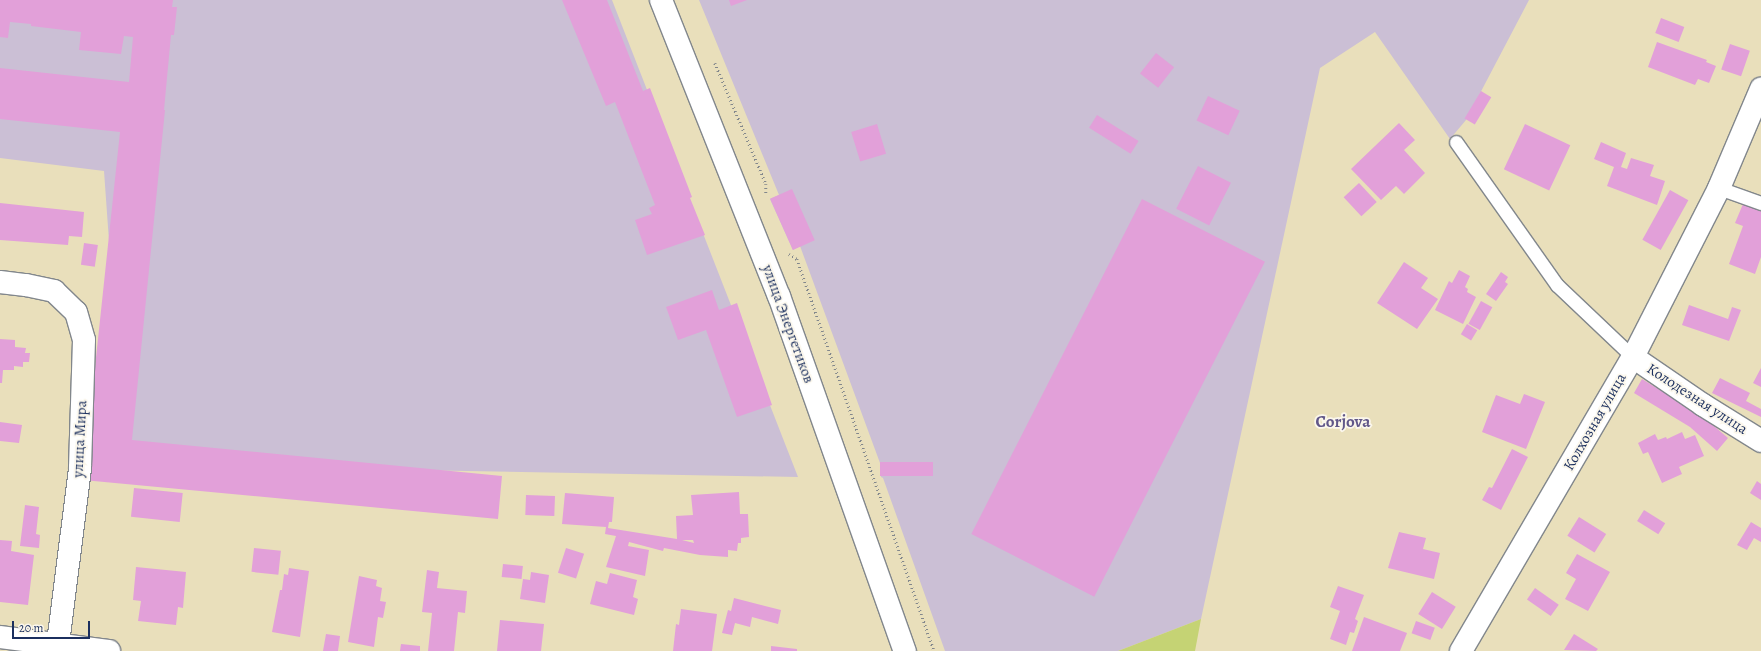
<!DOCTYPE html>
<meta charset="utf-8">
<style>
body{margin:0}
#map{position:relative;width:1761px;height:651px;overflow:hidden;background:#e9dfbb;font-family:Alegreya,serif}
div>[style]{position:absolute}
.industrial>*{inset:0;background:#cbbfd5}
.green>*{inset:0;background:#c5d374}
.building>*{inset:0;background:#e2a0d9;transform-origin:0 0}
.path>*{height:2.5px;margin-top:-1.25px;transform-origin:0;background:repeating-linear-gradient(90deg,#82878c 0 1px,transparent 0 4px)}
.roads{filter:drop-shadow(1px 0 #82878c) drop-shadow(-1px 0 #82878c) drop-shadow(0 1px #82878c) drop-shadow(0 -1px #82878c)}
.service>*{height:13px;margin:-6.5px;padding:0 6.5px;transform-origin:6.5px;border-radius:6.5px;background:#fff}
.minor>*{height:22px;margin:-11px;padding:0 11px;transform-origin:11px;border-radius:11px;background:#fff}
.tertiary>*{height:22px;margin:-11px;padding:0 11px;transform-origin:11px;border-radius:11px;background:#fff}
span{translate:-50% -50%;white-space:nowrap;text-align:center;line-height:1.15;-webkit-text-stroke:3.5px #fbf7ec;paint-order:stroke}
.street-label{font-size:15px;color:#1b2f5e}
.quarter-label{font-size:17px;color:#615789;font-weight:700}
.scale{position:absolute;left:12px;top:621px;width:78px;height:18px;box-sizing:border-box;border:2px solid #1b2f5e;border-top:0;padding-left:5px;font-size:12px;line-height:14px;white-space:nowrap;color:#1b2f5e;-webkit-text-stroke:3px #fbf7ec;paint-order:stroke}
</style>
<div id="map">
<div class="industrial">
<div style="clip-path:polygon(0 0,612px 0,798px 477px,125px 465px,104px 171px,0 158px)"></div>
<div style="clip-path:polygon(699px 0,1529px 0,1466px 120px,1450px 139px,1375px 32px,1320px 68px,1201px 619px,1118px 651px,945px 651px,883px 478px,881px 477px,880px 463px,800px 246px,793px 250px,770px 199px,779px 195px)"></div>
</div>
<div class="green">
<div style="clip-path:polygon(1201px 619px,1195px 651px,1118px 651px)"></div>
</div>
<div class="building">
<div style="clip-path:polygon(0 0,173px 0,172px 7px,177px 7px,174px 35px,171px 35px,164px 110px,165px 110px,132px 440px,502px 476px,498px 519px,83px 480px,120px 132px,0 119px,0 68px,129px 82px,133px 37px,124px 36px,121px 54px,79px 50px,81px 32px,31px 26px,31px 24px,10px 22px,8px 38px,0 37px)"></div>
<div style="clip-path:polygon(562px 0,607px 0,643px 91px,650px 88px,692px 197px,690px 198px,705px 235px,647px 255px,635px 220px,652px 214px,649px 208px,655px 205px,615px 102px,606px 106px)"></div>
<div style="clip-path:polygon(729px 0,747px 0,731px 6px)"></div>
<div style="left:1661px;top:18px;width:25px;height:16px;rotate:21deg"></div>
<div style="clip-path:polygon(1657px 42px,1707px 60px,1706px 62px,1716px 66px,1709px 83px,1698px 79px,1695px 85px,1648px 67px)"></div>
<div style="left:1730px;top:44px;width:21px;height:27px;rotate:19deg"></div>
<div style="left:1156px;top:53px;width:23px;height:26px;rotate:38deg"></div>
<div style="left:1481px;top:91px;width:12px;height:32px;rotate:31deg"></div>
<div style="left:1208px;top:96px;width:35px;height:27px;rotate:25deg"></div>
<div style="left:1097px;top:115px;width:49px;height:15px;rotate:32deg"></div>
<div style="clip-path:polygon(1399px 123px,1415px 140px,1404px 150px,1425px 173px,1404px 194px,1396px 186px,1381px 200px,1351px 169px)"></div>
<div style="left:877px;top:124px;width:31px;height:27px;rotate:73deg"></div>
<div style="left:1525px;top:124px;width:50px;height:50px;rotate:25deg"></div>
<div style="clip-path:polygon(1601px 142px,1626px 153px,1621px 167px,1627px 169px,1631px 158px,1654px 165px,1650px 176px,1665px 181px,1657px 205px,1607px 186px,1614px 167px,1594px 159px)"></div>
<div style="left:1198px;top:166px;width:37px;height:48px;rotate:27deg"></div>
<div style="left:1359px;top:183px;width:26px;height:21px;rotate:47deg"></div>
<div style="left:792px;top:189px;width:56px;height:24px;rotate:66deg"></div>
<div style="left:1670px;top:190px;width:21px;height:57px;rotate:29deg"></div>
<div style="left:1142px;top:199px;width:138px;height:376px;rotate:27deg"></div>
<div style="clip-path:polygon(0 203px,84px 212px,82px 237px,69px 236px,68px 245px,0 240px)"></div>
<div style="clip-path:polygon(1743px 204px,1761px 209px,1761px 257px,1755px 274px,1729px 264px,1743px 226px,1735px 223px)"></div>
<div style="left:84px;top:243px;width:14px;height:22px;rotate:8deg"></div>
<div style="clip-path:polygon(1404px 262px,1428px 278px,1421px 288px,1438px 299px,1417px 329px,1377px 303px)"></div>
<div style="clip-path:polygon(1459px 270px,1470px 276px,1465px 287px,1468px 289px,1467px 292px,1476px 297px,1463px 324px,1435px 310px,1449px 281px,1452px 283px)"></div>
<div style="clip-path:polygon(1501px 272px,1508px 277px,1505px 282px,1508px 284px,1496px 301px,1486px 294px)"></div>
<div style="clip-path:polygon(712px 290px,719px 310px,737px 303px,772px 405px,737px 417px,706px 330px,678px 340px,666px 307px)"></div>
<div style="left:1481px;top:301px;width:13px;height:26px;rotate:29deg"></div>
<div style="clip-path:polygon(1689px 305px,1728px 319px,1732px 307px,1741px 310px,1729px 341px,1682px 325px)"></div>
<div style="left:1467px;top:324px;width:12px;height:12px;rotate:31deg"></div>
<div style="clip-path:polygon(0 339px,15px 340px,15px 347px,26px 348px,25px 353px,30px 353px,29px 362px,23px 362px,23px 367px,14px 366px,14px 370px,3px 370px,2px 383px,0 383px)"></div>
<div style="clip-path:polygon(1761px 368px,1761px 387px,1753px 383px)"></div>
<div style="clip-path:polygon(1720px 378px,1750px 393px,1746px 401px,1761px 409px,1761px 417px,1712px 393px)"></div>
<div style="clip-path:polygon(1642px 379px,1701px 415px,1728px 438px,1717px 451px,1690px 427px,1634px 393px)"></div>
<div style="clip-path:polygon(1524px 394px,1545px 402px,1526px 449px,1482px 432px,1496px 395px,1520px 404px)"></div>
<div style="clip-path:polygon(0 422px,22px 425px,19px 443px,0 441px)"></div>
<div style="clip-path:polygon(1682px 432px,1685px 439px,1695px 435px,1704px 456px,1679px 467px,1682px 474px,1662px 483px,1648px 452px,1643px 454px,1638px 443px,1655px 434px,1658px 440px,1666px 437px,1667px 439px)"></div>
<div style="clip-path:polygon(1512px 449px,1528px 457px,1501px 510px,1482px 500px,1489px 487px,1492px 488px)"></div>
<div style="left:933px;top:462px;width:14px;height:53px;rotate:90deg"></div>
<div style="clip-path:polygon(1757px 481px,1761px 484px,1761px 500px,1750px 493px)"></div>
<div style="left:134px;top:488px;width:49px;height:29px;rotate:6deg"></div>
<div style="clip-path:polygon(evenodd,739px 492px,740px 514px,748px 514px,749px 537px,741px 538px,741px 543px,738px 543px,737px 551px,728px 550px,728px 557px,700px 555px,664px 548px,663px 551px,629px 542px,628px 546px,649px 550px,645px 576px,606px 567px,616px 536px,605px 534px,606px 527px,562px 524px,565px 493px,614px 497px,612px 522px,609px 522px,608px 528px,677px 539px,676px 516px,693px 515px,691px 495px,739px 492px,682px 540px,693px 540px,694px 543px,682px 540px)"></div>
<div style="left:526px;top:495px;width:29px;height:20px;rotate:2deg"></div>
<div style="clip-path:polygon(25px 505px,39px 507px,36px 534px,40px 535px,39px 548px,20px 546px)"></div>
<div style="left:1644px;top:510px;width:25px;height:13px;rotate:32deg"></div>
<div style="left:1579px;top:517px;width:32px;height:22px;rotate:32deg"></div>
<div style="clip-path:polygon(1751px 522px,1761px 528px,1761px 542px,1754px 538px,1747px 550px,1737px 545px)"></div>
<div style="clip-path:polygon(1399px 532px,1426px 538px,1423px 549px,1440px 553px,1434px 579px,1388px 568px)"></div>
<div style="clip-path:polygon(0 540px,12px 541px,11px 551px,34px 555px,28px 605px,0 602px)"></div>
<div style="left:254px;top:548px;width:27px;height:24px;rotate:6deg"></div>
<div style="left:566px;top:548px;width:19px;height:26px;rotate:18deg"></div>
<div style="clip-path:polygon(1577px 554px,1610px 572px,1588px 611px,1565px 599px,1576px 579px,1566px 573px)"></div>
<div style="left:503px;top:564px;width:20px;height:13px;rotate:6deg"></div>
<div style="clip-path:polygon(136px 567px,186px 572px,183px 608px,178px 607px,176px 625px,138px 621px,141px 601px,133px 600px)"></div>
<div style="clip-path:polygon(289px 568px,309px 571px,300px 637px,272px 632px,280px 590px,282px 590px,284px 574px,288px 575px)"></div>
<div style="clip-path:polygon(427px 570px,439px 572px,437px 588px,467px 591px,465px 613px,458px 612px,454px 651px,428px 651px,432px 613px,422px 612px)"></div>
<div style="clip-path:polygon(531px 572px,549px 575px,545px 603px,520px 599px,523px 579px,530px 580px)"></div>
<div style="clip-path:polygon(610px 573px,637px 580px,633px 597px,638px 599px,634px 615px,590px 604px,596px 581px,607px 584px)"></div>
<div style="clip-path:polygon(359px 576px,377px 580px,376px 586px,382px 588px,380px 601px,386px 602px,383px 618px,378px 617px,374px 647px,348px 642px)"></div>
<div style="clip-path:polygon(1338px 586px,1364px 595px,1355px 619px,1358px 621px,1354px 633px,1350px 632px,1346px 645px,1330px 639px,1340px 611px,1330px 607px)"></div>
<div style="left:1535px;top:588px;width:29px;height:14px;rotate:35deg"></div>
<div style="left:1432px;top:592px;width:28px;height:26px;rotate:32deg"></div>
<div style="clip-path:polygon(734px 598px,781px 610px,778px 624px,752px 617px,750px 627px,735px 623px,732px 635px,722px 633px,728px 610px,731px 611px)"></div>
<div style="clip-path:polygon(681px 609px,717px 614px,712px 651px,673px 651px,676px 624px,679px 625px)"></div>
<div style="clip-path:polygon(1364px 617px,1407px 633px,1400px 651px,1352px 651px)"></div>
<div style="clip-path:polygon(500px 620px,544px 624px,541px 651px,497px 651px)"></div>
<div style="left:1416px;top:621px;width:20px;height:13px;rotate:20deg"></div>
<div style="clip-path:polygon(326px 634px,340px 636px,338px 651px,323px 651px)"></div>
<div style="clip-path:polygon(1574px 634px,1598px 649px,1596px 651px,1564px 650px)"></div>
<div style="clip-path:polygon(401px 644px,420px 646px,420px 651px,400px 651px)"></div>
<div style="clip-path:polygon(771px 646px,797px 649px,797px 651px,771px 651px)"></div>
</div>
<div class="path">
<div style="left:715px;top:63px;width:131px;rotate:67.1deg"></div>
<div style="left:766px;top:184px;width:10px;rotate:90deg"></div>
<div style="left:789px;top:254px;width:9px;rotate:32deg"></div>
<div style="left:797px;top:259px;width:415px;rotate:70.7deg"></div>
</div>
<div class="roads">
<div class="service">
<div style="left:1456px;top:142px;width:175px;rotate:54.8deg"></div>
<div style="left:1557px;top:285px;width:105px;rotate:43.5deg"></div>
<div style="left:1719px;top:188px;width:45px;rotate:19.7deg"></div>
</div>
<div class="minor">
<div style="left:0;top:282px;width:26px;rotate:7deg"></div>
<div style="left:26px;top:285px;width:29px;rotate:12deg"></div>
<div style="left:54px;top:291px;width:30px;rotate:44deg"></div>
<div style="left:76px;top:312px;width:29px;rotate:74deg"></div>
<div style="left:84px;top:340px;width:129px;rotate:91.8deg"></div>
<div style="left:80px;top:469px;width:183px;rotate:97.2deg"></div>
<div style="left:1633px;top:357px;width:85px;rotate:34.4deg"></div>
<div style="left:1703px;top:405px;width:68px;rotate:31.8deg"></div>
<div style="left:0;top:637px;width:110px;rotate:7.3deg"></div>
<div style="left:1461px;top:651px;width:341px;rotate:-59.7deg"></div>
<div style="left:1633px;top:357px;width:190px;rotate:-63deg"></div>
<div style="left:1719px;top:188px;width:108px;rotate:-67deg"></div>
</div>
<div class="tertiary">
<div style="left:661px;top:0;width:319px;rotate:68.3deg"></div>
<div style="left:779px;top:296px;width:377px;rotate:70.5deg"></div>
</div>
</div>
<div class="street-label">
<span style="left:788px;top:324px;rotate:70deg">улица Энергетиков</span>
<span style="left:1697px;top:399px;rotate:33deg">Колодезная улица</span>
<span style="left:1595px;top:422px;rotate:-60deg">Колхозная улица</span>
<span style="left:80px;top:439px;rotate:-87deg">улица Мира</span>
</div>
<div class="quarter-label">
<span style="left:1343px;top:422px">Corjova</span>
</div>
<div class="scale">20 m</div>
</div>
